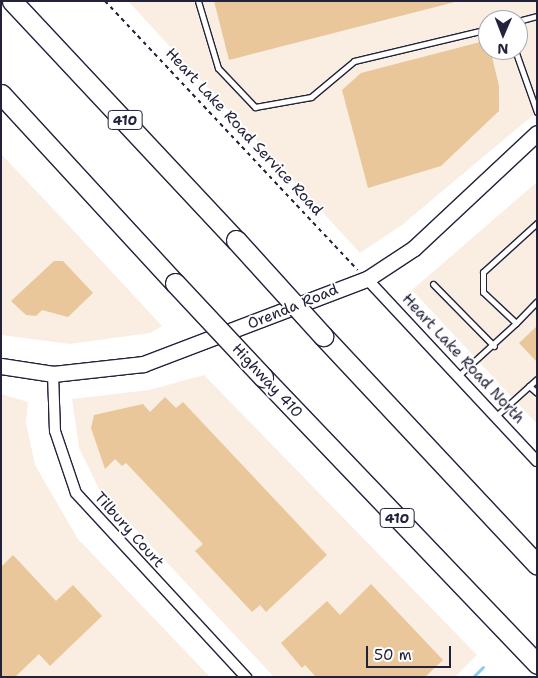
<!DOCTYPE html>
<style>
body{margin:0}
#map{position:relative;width:538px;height:678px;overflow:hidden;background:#fff;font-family:"Shantell Sans",sans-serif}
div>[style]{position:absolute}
.built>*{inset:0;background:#f9eee1}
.stream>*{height:3px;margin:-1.5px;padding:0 1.5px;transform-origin:1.5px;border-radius:1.5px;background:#8dcdee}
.building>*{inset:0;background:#eac79b}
.path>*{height:2px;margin-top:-1px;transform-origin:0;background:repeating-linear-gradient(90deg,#22223b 0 4px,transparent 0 8px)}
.roads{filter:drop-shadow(1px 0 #22223b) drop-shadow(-1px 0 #22223b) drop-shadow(0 1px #22223b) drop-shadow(0 -1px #22223b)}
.lane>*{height:5px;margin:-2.5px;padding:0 2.5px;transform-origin:2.5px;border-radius:2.5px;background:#fff}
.street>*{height:10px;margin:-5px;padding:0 5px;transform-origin:5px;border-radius:5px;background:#fff}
.secondary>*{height:15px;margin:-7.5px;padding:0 7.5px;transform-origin:7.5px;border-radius:7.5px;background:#fff}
.highway>*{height:19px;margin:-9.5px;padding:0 9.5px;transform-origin:9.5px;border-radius:9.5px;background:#fff}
.bridges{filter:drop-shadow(1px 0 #22223b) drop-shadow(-1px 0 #22223b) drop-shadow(0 1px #22223b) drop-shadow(0 -1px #22223b)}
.highway-bridge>*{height:19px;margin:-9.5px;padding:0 9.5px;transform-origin:9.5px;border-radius:9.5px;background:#fff}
span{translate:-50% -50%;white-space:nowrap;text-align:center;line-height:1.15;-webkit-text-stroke:4px #fff;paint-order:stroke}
.shield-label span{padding:1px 4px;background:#fff;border:1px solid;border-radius:4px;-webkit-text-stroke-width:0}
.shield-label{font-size:14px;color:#22223b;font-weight:700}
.street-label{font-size:15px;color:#22223b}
.frame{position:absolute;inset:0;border:2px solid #22223b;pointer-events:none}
.north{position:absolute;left:478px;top:10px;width:50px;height:50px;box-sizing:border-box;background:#fff;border:1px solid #a7a7b1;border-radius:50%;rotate:181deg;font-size:14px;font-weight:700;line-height:20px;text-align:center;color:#22223b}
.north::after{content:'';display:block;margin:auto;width:18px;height:22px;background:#22223b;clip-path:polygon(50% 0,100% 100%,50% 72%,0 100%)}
.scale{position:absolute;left:366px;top:646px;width:85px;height:22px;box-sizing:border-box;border:2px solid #22223b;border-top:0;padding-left:6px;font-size:15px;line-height:18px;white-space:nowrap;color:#22223b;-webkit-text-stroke:4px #fff;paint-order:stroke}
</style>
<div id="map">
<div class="built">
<div style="clip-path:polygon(evenodd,128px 1px,537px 1px,537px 112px,402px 225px,360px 253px,128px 1px,488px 20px,518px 20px,518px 50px,488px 50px,488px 20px)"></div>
<div style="clip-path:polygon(1px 154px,60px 216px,162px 326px,150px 333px,70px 344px,1px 335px)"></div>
<div style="clip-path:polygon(537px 182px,537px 424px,412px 290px)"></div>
<div style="clip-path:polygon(204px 375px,477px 655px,455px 677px,274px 677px,100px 491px,79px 448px,72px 399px,149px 390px)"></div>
<div style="clip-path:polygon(1px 394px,28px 402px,26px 423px,35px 465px,78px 539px,210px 677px,1px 677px)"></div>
</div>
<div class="stream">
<div style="left:473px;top:677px;width:14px;rotate:-45deg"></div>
</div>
<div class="building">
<div style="clip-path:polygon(214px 1px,454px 1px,455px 2px,229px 60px)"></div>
<div style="clip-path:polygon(488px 40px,499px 86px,499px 111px,441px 166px,368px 188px,342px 90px,361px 73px)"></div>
<div style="clip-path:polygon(54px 261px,63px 261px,93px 293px,68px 317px,42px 310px,36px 316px,26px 315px,11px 301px)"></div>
<div style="clip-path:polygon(537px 326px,537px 362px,519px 343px)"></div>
<div style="clip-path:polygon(165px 397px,176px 408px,183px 402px,327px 555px,266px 612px,260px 605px,252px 612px,195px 551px,203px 544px,126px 463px,122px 466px,115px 459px,105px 469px,91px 428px,94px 415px,143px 404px,150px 412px)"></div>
<div style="clip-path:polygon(13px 555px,56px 601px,73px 585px,102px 616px,50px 666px,39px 654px,15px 677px,1px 677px,1px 567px)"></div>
<div style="clip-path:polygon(371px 584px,443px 660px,425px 677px,316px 677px,305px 665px,302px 668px,281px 643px,327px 601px,340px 615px)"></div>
</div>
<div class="path">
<div style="left:105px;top:1px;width:369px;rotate:46.8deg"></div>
</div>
<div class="roads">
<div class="lane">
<div style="left:198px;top:1px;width:70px;rotate:73.4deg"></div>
<div style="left:218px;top:68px;width:54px;rotate:46.5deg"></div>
<div style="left:255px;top:107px;width:57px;rotate:-10.1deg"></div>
<div style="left:311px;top:97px;width:56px;rotate:-39.9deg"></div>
<div style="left:354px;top:61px;width:138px;rotate:-13.4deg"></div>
<div style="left:518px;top:21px;width:20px;rotate:-15deg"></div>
<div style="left:515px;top:50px;width:66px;rotate:70.5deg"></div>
<div style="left:537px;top:223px;width:73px;rotate:137.8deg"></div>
<div style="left:483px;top:272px;width:20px;rotate:90deg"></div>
<div style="left:483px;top:292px;width:45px;rotate:43.2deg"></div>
<div style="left:516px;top:323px;width:30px;rotate:-46deg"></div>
<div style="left:433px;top:284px;width:87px;rotate:45.5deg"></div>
<div style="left:458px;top:376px;width:79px;rotate:-42.4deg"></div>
<div style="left:529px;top:386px;width:11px;rotate:41deg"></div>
<div style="left:496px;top:416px;width:55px;rotate:-42.1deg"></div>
</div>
<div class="street">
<div style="left:367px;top:279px;width:249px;rotate:47deg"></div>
<div style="left:53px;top:374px;width:57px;rotate:88deg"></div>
<div style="left:55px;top:431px;width:65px;rotate:71.3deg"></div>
<div style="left:76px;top:493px;width:251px;rotate:47.3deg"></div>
</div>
<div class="secondary">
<div style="left:1px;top:366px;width:53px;rotate:8.7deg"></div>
<div style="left:53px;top:374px;width:91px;rotate:-6.3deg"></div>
<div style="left:143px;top:364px;width:240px;rotate:-20.8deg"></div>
<div style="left:367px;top:279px;width:56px;rotate:-33.4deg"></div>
<div style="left:414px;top:248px;width:168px;rotate:-43.1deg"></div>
</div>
<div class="highway">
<div style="left:12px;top:1px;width:328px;rotate:46.9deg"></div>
<div style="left:1px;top:94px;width:257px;rotate:47.4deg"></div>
<div style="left:323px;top:336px;width:313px;rotate:46.9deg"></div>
<div style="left:263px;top:377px;width:397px;rotate:46.3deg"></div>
</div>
</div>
<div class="bridges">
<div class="highway-bridge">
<div style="left:236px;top:240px;width:130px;rotate:47.8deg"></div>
<div style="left:175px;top:283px;width:129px;rotate:46.9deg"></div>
</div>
</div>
<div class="shield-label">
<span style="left:125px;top:120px">410</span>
<span style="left:397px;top:518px">410</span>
</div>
<div class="street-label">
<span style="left:244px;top:132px;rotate:47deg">Heart Lake Road Service Road</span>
<span style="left:293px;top:307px;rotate:-22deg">Orenda Road</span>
<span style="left:463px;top:359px;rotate:47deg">Heart Lake Road North</span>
<span style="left:267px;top:381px;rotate:47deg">Highway 410</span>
<span style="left:129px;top:530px;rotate:48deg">Tilbury Court</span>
</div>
<div class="frame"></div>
<div class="north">N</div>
<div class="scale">50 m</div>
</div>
